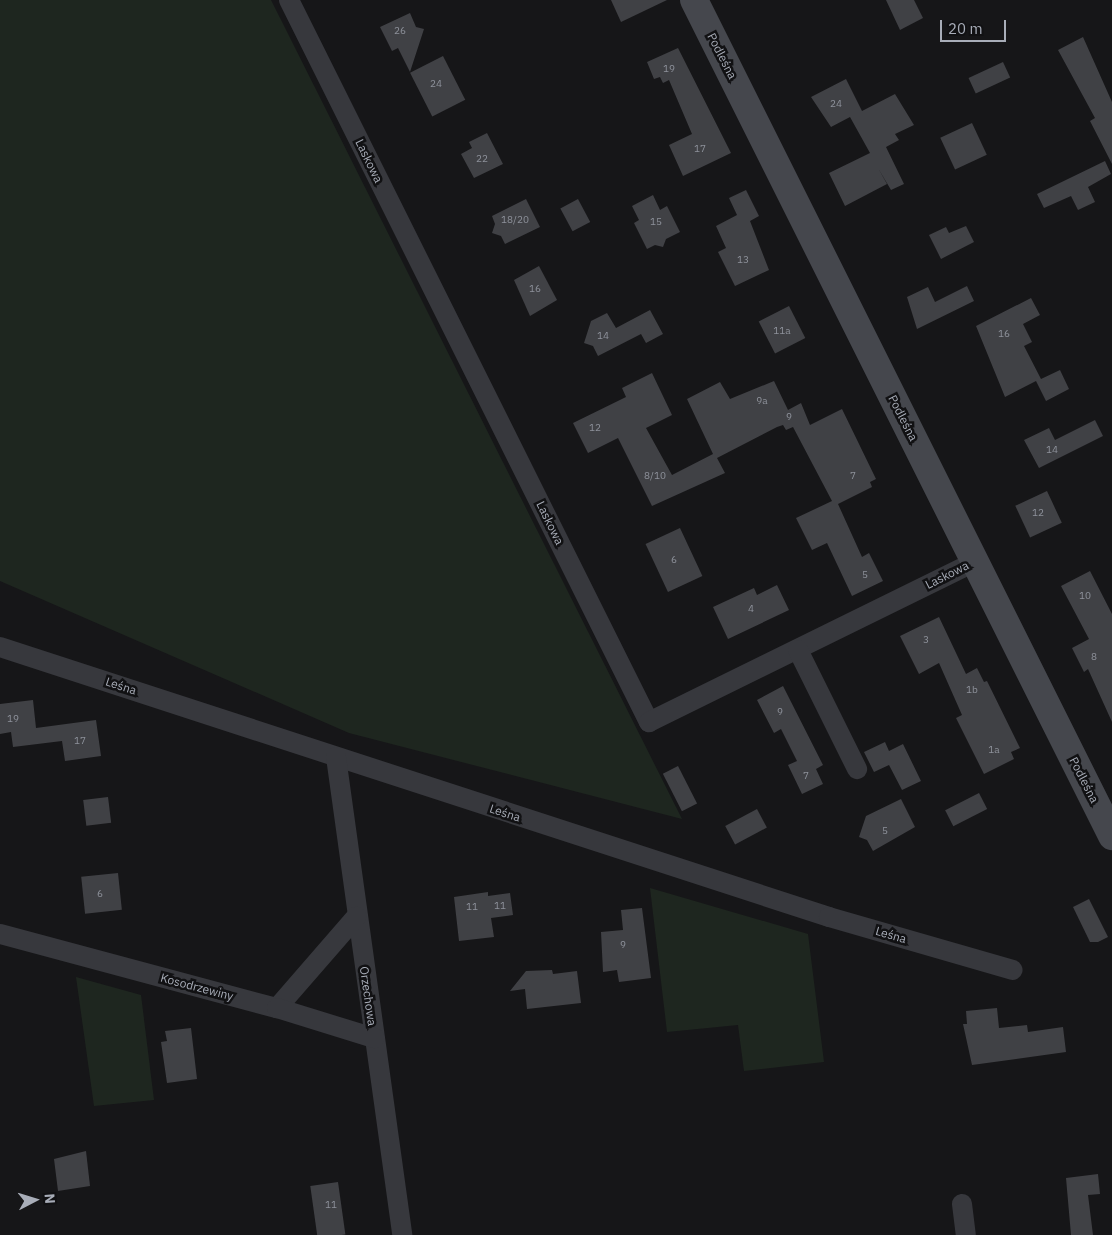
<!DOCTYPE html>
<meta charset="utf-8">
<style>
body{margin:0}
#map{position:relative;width:1112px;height:1235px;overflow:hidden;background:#161618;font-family:"IBM Plex Sans",sans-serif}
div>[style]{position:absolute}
.green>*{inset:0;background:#1e261f}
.building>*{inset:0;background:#404145;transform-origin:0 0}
.street>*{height:20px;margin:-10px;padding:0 10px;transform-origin:10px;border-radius:10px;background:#37383d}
.secondary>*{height:28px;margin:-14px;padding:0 14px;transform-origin:14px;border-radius:14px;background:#45474d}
span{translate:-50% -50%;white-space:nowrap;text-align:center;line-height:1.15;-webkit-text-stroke:5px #111113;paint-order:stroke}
.number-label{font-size:10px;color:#8e929b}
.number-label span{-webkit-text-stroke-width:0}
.street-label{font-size:12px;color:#a8adb8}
.north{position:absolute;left:10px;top:1175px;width:50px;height:50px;-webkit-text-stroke:4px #111113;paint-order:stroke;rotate:85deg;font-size:14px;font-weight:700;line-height:20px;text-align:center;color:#a8adb8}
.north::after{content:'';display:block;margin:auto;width:18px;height:22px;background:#a8adb8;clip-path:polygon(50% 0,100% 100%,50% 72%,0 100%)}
.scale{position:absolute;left:940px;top:20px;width:66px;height:22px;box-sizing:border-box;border:2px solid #a8adb8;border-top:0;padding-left:6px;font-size:15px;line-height:18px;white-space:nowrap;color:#a8adb8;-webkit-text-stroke:4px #111113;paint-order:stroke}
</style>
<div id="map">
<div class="green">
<div style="clip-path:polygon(0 0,271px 0,682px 819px,349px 733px,0 581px)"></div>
<div style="clip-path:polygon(650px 888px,808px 934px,824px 1062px,744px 1071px,738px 1025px,667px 1032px)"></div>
<div style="clip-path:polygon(76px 977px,141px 995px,154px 1100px,94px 1106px)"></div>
</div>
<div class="building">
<div style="clip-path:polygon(611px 0,667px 0,621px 22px)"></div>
<div style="clip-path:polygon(886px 0,914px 0,923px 18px,900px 30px)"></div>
<div style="clip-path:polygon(410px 13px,416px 27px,424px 29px,410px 72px,398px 48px,392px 51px,380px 27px)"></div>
<div style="clip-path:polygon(1083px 37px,1112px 102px,1112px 164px,1090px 121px,1095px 118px,1058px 50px)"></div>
<div style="clip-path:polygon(678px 48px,731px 153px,683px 176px,669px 145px,692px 134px,669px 80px,663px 83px,660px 77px,654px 79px,647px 62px)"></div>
<div style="left:443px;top:56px;width:49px;height:37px;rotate:63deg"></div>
<div style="left:1003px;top:62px;width:17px;height:38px;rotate:65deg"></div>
<div style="clip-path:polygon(846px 79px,862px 111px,895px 94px,914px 125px,895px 134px,899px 140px,886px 147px,904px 184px,891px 190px,878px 168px,887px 184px,845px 206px,829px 173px,870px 153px,850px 117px,831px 127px,811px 97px)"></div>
<div style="left:972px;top:123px;width:35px;height:35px;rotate:65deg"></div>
<div style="clip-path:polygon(487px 133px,503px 164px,474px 178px,461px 154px,472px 148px,469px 142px)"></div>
<div style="clip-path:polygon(1105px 161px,1111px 174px,1088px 187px,1095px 202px,1078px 210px,1071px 196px,1044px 208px,1037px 194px)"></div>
<div style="clip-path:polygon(746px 190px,759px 216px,750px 221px,769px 270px,735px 286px,718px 252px,726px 248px,716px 226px,737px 215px,729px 198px)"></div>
<div style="clip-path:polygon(653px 195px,660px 210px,667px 206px,680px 232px,666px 239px,663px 247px,655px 245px,647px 249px,634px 223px,639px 220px,632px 206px)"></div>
<div style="clip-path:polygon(526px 199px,540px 227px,505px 244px,501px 236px,492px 233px,495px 224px,492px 216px)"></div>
<div style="left:578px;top:199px;width:26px;height:20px;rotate:62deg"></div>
<div style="clip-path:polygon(966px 226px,974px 242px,941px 259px,929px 235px,946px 227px,949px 233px)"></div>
<div style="clip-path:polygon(539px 266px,557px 300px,530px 316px,514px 280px)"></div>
<div style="clip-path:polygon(967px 286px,974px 301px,917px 329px,907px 297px,928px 287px,935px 302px)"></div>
<div style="clip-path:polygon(1031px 298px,1040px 315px,1023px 324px,1032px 342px,1024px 346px,1041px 379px,1060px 370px,1069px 389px,1046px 401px,1036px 381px,1005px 397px,976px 326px)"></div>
<div style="left:789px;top:306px;width:36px;height:34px;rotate:63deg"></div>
<div style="clip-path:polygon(650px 310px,663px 334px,646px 343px,641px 334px,598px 356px,593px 346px,584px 343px,591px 321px,607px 313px,616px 328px)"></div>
<div style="clip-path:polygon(652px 373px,672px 415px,646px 428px,672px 475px,713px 454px,687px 399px,720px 382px,730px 399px,774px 381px,788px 410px,801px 403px,810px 425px,842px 409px,876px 479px,870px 482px,872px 487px,838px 504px,862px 557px,869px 553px,883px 581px,852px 596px,827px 543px,812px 550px,796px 518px,832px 501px,793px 427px,786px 430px,783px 425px,777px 427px,717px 458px,725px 473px,652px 506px,618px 438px,588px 453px,573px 423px,626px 397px,622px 388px)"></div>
<div style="clip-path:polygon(1095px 420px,1103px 436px,1039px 468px,1024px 440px,1049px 428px,1055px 440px)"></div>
<div style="left:1047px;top:491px;width:35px;height:35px;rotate:65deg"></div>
<div style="left:680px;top:528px;width:53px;height:38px;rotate:65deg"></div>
<div style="clip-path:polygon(1090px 571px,1112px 614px,1112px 722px,1088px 669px,1084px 672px,1072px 648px,1089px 639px,1061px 586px)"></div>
<div style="clip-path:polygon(777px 585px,789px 610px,728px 639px,713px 607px,754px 588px,757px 595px)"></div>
<div style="clip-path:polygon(939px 617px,966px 674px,977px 668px,984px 682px,987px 681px,1020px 748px,1011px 752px,1014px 759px,984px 774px,956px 718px,962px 715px,939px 663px,919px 674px,900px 636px)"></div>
<div style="clip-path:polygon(783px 686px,823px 765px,816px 769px,823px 784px,802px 794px,788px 765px,797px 761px,781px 729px,774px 733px,757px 700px)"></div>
<div style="clip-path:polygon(33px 700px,36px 728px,96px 720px,101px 756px,65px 761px,62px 741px,13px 747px,11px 732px,0 734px,0 704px)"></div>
<div style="clip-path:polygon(885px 742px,889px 751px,903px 744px,921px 781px,902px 790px,889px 765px,874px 772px,864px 752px)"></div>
<div style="left:678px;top:766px;width:42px;height:17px;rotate:63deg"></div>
<div style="left:979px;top:793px;width:18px;height:38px;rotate:63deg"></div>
<div style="left:108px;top:797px;width:26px;height:25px;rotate:83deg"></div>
<div style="clip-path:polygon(901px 799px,915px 827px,873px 851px,867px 840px,859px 837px,866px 816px)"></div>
<div style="left:757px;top:809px;width:21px;height:36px;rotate:62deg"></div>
<div style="left:118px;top:873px;width:37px;height:37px;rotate:84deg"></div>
<div style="clip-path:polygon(488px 892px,488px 896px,510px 893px,513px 915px,491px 918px,494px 937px,459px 941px,454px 897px)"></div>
<div style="clip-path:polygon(1089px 899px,1108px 937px,1098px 942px,1090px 942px,1073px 907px)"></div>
<div style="clip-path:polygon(642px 908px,651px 978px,619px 982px,617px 970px,603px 972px,601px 932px,623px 930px,621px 910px)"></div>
<div style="clip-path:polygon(552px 970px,553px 974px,577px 971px,581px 1003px,527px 1009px,525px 989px,510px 991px,526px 971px)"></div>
<div style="clip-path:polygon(997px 1008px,999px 1028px,1027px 1025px,1028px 1032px,1063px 1027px,1066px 1052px,972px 1065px,963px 1024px,967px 1024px,966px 1011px)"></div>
<div style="clip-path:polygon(191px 1028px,197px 1079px,167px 1083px,161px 1042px,167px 1041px,165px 1031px)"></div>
<div style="clip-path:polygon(86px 1151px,90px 1186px,58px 1191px,54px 1159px)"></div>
<div style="clip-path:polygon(1098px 1174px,1100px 1194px,1088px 1195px,1093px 1235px,1071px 1235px,1066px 1178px)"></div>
<div style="left:338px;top:1182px;width:53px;height:28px;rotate:82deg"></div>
</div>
<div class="street">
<div style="left:289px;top:0;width:807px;rotate:63.5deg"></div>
<div style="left:649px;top:722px;width:362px;rotate:-26.2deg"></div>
<div style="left:0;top:647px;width:872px;rotate:18.04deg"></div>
<div style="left:829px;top:917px;width:191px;rotate:16.1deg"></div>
<div style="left:798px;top:650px;width:133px;rotate:63.6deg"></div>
<div style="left:336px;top:757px;width:483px;rotate:82.1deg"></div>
<div style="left:0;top:934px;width:287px;rotate:15deg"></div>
<div style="left:277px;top:1008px;width:121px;rotate:-49deg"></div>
<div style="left:277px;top:1008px;width:102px;rotate:17.2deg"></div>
<div style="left:962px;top:1204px;width:31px;rotate:83deg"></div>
</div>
<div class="secondary">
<div style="left:694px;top:0;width:935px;rotate:63.43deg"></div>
</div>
<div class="number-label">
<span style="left:400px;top:31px">26</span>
<span style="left:669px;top:69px">19</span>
<span style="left:436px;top:84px">24</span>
<span style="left:836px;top:104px">24</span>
<span style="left:700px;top:149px">17</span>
<span style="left:482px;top:159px">22</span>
<span style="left:515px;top:220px">18/20</span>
<span style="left:656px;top:222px">15</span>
<span style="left:743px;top:260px">13</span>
<span style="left:535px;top:289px">16</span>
<span style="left:782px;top:331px">11a</span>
<span style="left:1004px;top:334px">16</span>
<span style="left:603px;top:336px">14</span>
<span style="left:762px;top:401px">9a</span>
<span style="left:789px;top:417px">9</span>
<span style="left:595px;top:428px">12</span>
<span style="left:1052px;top:450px">14</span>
<span style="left:655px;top:476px">8/10</span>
<span style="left:853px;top:476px">7</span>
<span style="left:1038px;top:513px">12</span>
<span style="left:674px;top:560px">6</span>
<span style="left:865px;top:575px">5</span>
<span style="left:1085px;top:596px">10</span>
<span style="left:751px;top:609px">4</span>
<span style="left:926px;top:640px">3</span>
<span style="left:1094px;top:657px">8</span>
<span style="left:972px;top:690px">1b</span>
<span style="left:780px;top:712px">9</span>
<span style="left:13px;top:719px">19</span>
<span style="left:80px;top:741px">17</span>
<span style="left:994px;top:750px">1a</span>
<span style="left:806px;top:776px">7</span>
<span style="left:885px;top:831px">5</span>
<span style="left:100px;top:894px">6</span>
<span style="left:500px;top:906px">11</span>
<span style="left:472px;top:907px">11</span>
<span style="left:623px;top:945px">9</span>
<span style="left:331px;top:1205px">11</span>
</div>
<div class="street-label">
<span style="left:722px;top:56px;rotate:63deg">Podleśna</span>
<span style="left:369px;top:161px;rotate:64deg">Laskowa</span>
<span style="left:903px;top:418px;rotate:63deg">Podleśna</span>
<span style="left:550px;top:523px;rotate:64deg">Laskowa</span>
<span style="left:947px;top:575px;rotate:-27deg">Laskowa</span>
<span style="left:121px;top:686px;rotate:18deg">Leśna</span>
<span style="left:1084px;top:780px;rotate:63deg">Podleśna</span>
<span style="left:505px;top:813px;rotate:18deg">Leśna</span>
<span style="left:891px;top:935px;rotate:16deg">Leśna</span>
<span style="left:197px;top:987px;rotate:15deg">Kosodrzewiny</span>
<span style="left:368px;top:996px;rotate:82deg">Orzechowa</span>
</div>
<div class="north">N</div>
<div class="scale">20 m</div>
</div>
